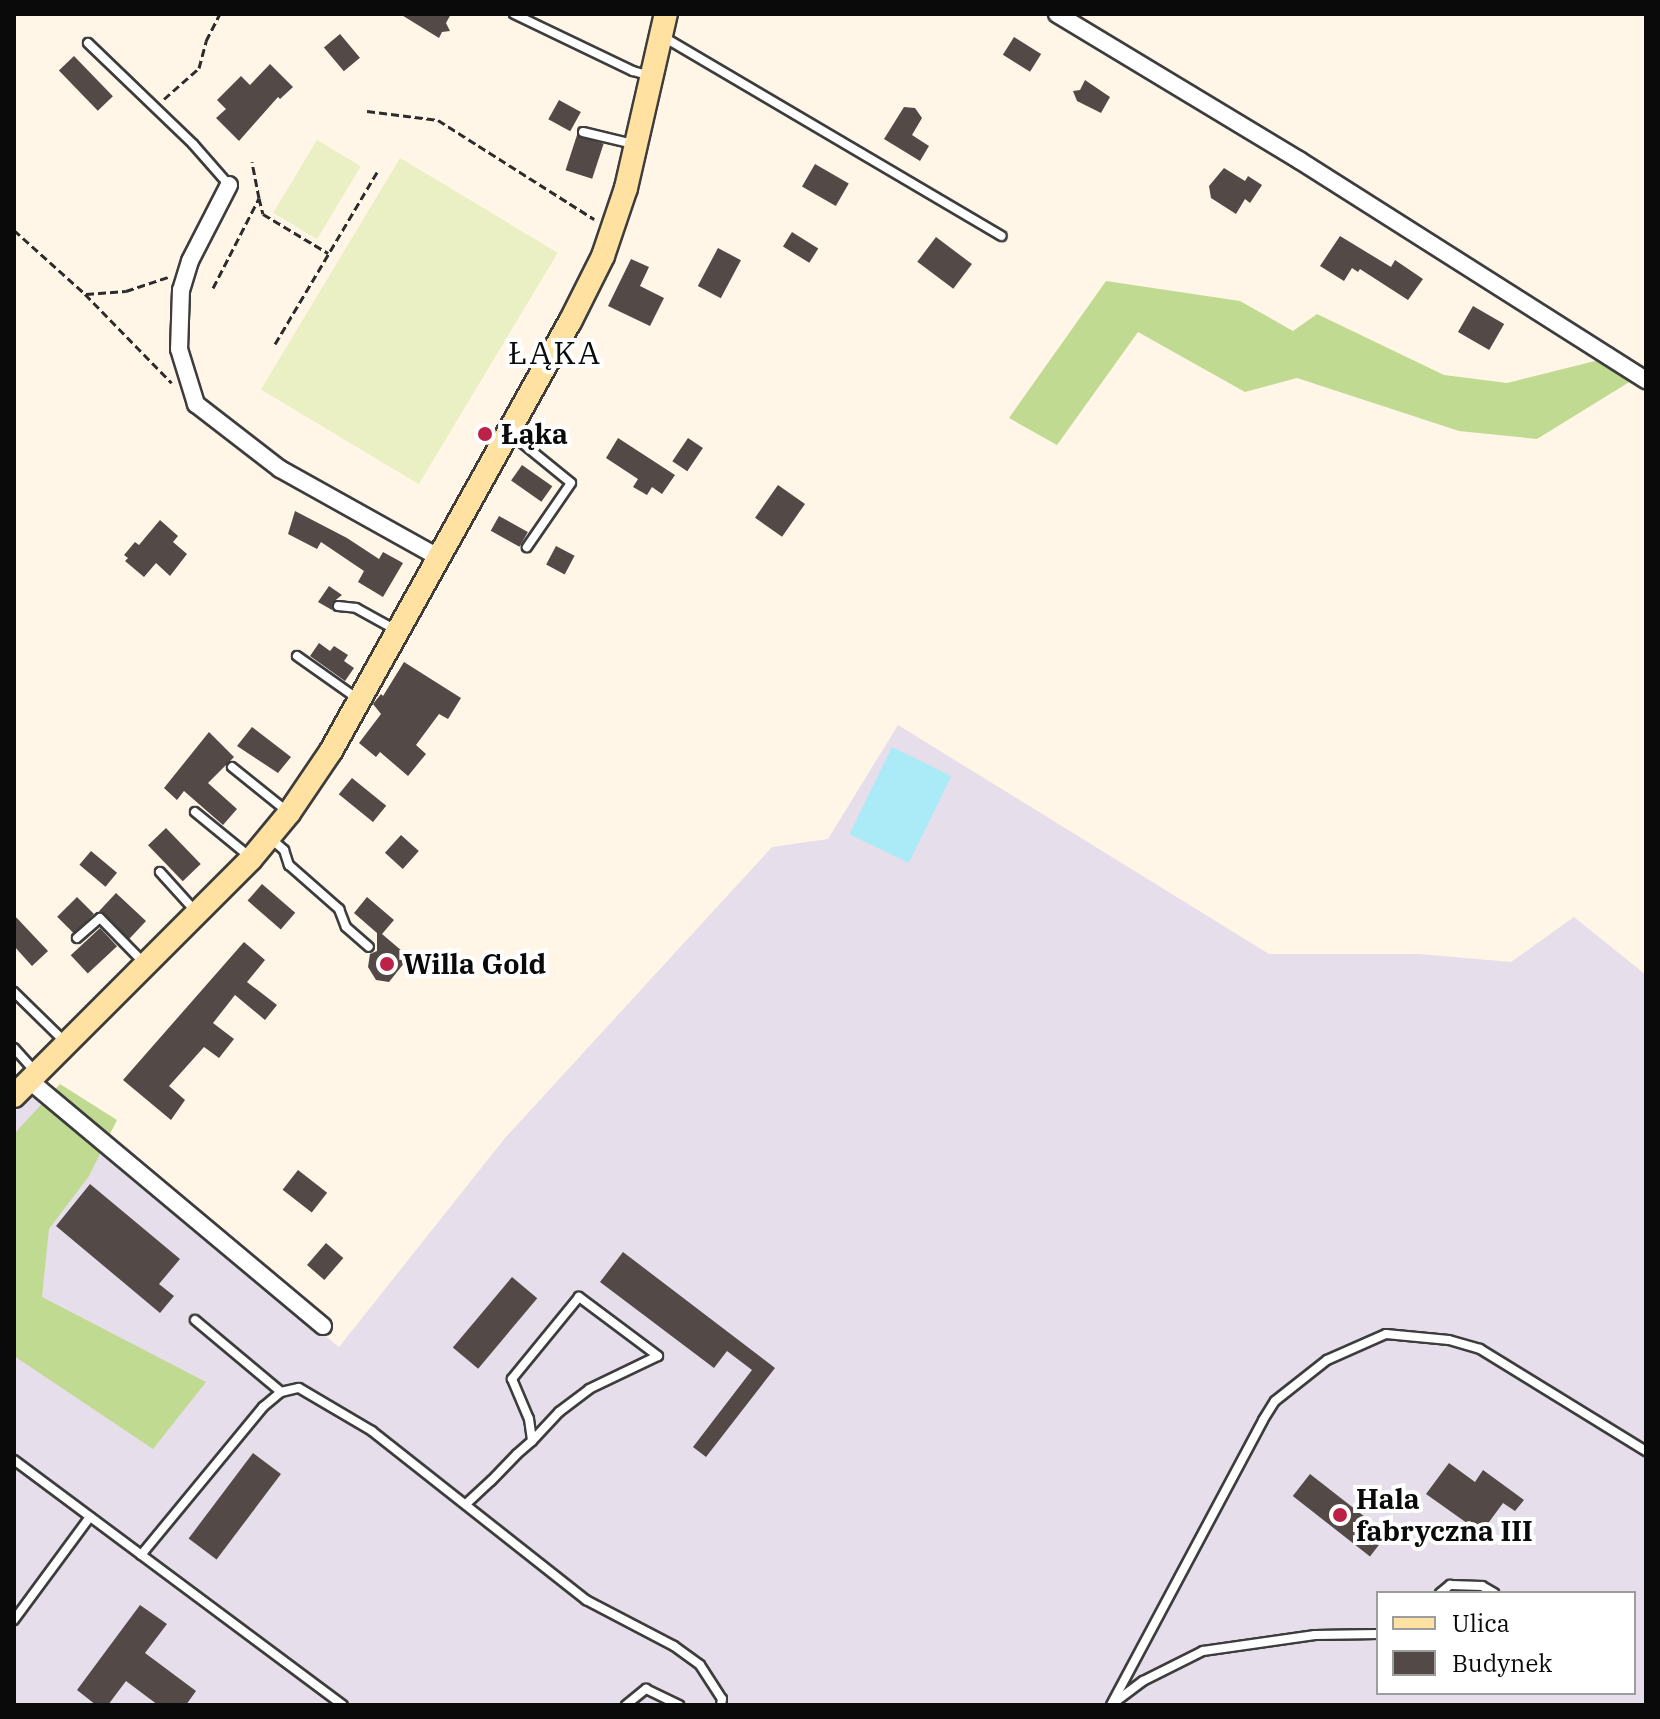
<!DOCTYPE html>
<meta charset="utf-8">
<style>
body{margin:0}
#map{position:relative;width:1660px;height:1719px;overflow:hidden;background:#fff6e7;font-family:"IBM Plex Serif",serif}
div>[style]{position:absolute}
.industrial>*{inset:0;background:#e6deea}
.forest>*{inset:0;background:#c0da91}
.pitch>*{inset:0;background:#eaf0c3;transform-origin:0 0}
.water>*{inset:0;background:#abeaf7;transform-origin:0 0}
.building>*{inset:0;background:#534947;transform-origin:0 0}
.path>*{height:3px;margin-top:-1.5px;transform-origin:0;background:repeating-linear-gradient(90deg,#2c2c2c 0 8px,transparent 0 12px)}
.roads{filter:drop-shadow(2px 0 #3d3d3d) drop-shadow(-2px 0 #3d3d3d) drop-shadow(0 2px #3d3d3d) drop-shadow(0 -2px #3d3d3d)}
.service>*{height:8px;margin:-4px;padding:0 4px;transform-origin:4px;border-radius:4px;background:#fff}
.minor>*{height:16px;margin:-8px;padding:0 8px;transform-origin:8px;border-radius:8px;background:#fff}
.secondary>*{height:22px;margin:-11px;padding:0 11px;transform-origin:11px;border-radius:11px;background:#ffe2a2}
.dots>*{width:22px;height:22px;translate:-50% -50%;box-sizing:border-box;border:4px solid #fff;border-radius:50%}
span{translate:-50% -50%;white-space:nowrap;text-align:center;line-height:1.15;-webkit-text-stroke:8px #fff;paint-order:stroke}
.poi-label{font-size:28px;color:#0a0a0a;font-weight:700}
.left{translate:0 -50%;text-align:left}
.quarter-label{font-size:32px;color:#0a0a0a;letter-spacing:2px}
.frame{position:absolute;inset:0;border:16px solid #0a0a0a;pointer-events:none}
.legend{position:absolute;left:1376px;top:1591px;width:260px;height:104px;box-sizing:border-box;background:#fff;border:2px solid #9d9d9d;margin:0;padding:10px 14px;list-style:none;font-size:24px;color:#0a0a0a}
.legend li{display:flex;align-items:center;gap:16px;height:40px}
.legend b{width:40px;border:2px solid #9d9d9d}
</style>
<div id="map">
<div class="industrial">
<div style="clip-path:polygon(evenodd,898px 725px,1269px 954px,1419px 954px,1511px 962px,1574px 917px,1646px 975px,1646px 1705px,14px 1705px,14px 1113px,32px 1094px,339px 1347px,505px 1138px,772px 847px,828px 839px,898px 725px,1378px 1593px,1634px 1593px,1634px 1693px,1378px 1693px,1378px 1593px)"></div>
</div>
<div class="forest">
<div style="clip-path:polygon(1106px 281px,1240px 301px,1293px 331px,1317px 314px,1444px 375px,1507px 383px,1603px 359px,1631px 381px,1537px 439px,1459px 431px,1297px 378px,1245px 392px,1138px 332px,1057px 445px,1009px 418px)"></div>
<div style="clip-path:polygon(60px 1084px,117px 1120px,89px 1176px,49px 1229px,42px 1297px,206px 1382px,153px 1449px,14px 1356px,14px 1134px)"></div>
</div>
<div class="pitch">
<div style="left:317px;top:140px;width:51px;height:85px;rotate:31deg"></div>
<div style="left:400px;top:158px;width:184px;height:270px;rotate:31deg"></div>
</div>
<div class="water">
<div style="left:892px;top:747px;width:66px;height:97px;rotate:26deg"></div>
</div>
<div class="building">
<div style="clip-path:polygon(400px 14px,451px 14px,446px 23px,450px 31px,442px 32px,439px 38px)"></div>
<div style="left:340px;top:34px;width:31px;height:21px;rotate:50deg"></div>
<div style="left:1014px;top:37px;width:32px;height:21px;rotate:32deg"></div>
<div style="left:74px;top:56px;width:56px;height:21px;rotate:46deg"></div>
<div style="clip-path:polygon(270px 64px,293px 87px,280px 99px,278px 97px,239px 141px,216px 118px,226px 109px,217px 100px,241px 76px,250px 85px)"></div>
<div style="clip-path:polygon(1085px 80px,1110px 97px,1101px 113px,1077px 101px,1073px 91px,1080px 90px)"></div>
<div style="left:559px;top:100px;width:25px;height:22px;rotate:29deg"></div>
<div style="clip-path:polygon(904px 107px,915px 108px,922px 118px,912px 135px,929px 146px,920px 161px,884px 139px)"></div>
<div style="left:577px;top:135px;width:28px;height:37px;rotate:18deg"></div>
<div style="left:815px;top:164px;width:39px;height:26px;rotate:30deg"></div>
<div style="clip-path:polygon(1224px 168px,1245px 181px,1248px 176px,1262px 185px,1250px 203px,1245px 199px,1236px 214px,1211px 198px,1209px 186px)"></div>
<div style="left:792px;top:232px;width:31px;height:17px;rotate:32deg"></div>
<div style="clip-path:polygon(1340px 236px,1391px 267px,1395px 260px,1423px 279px,1408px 300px,1360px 269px,1358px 272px,1352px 268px,1344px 281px,1320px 266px)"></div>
<div style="left:936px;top:237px;width:45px;height:31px;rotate:37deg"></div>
<div style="left:718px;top:248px;width:26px;height:43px;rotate:28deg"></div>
<div style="clip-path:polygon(631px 259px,649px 267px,640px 286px,664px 298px,650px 326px,608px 306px)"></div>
<div style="left:1473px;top:306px;width:36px;height:30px;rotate:30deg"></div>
<div style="clip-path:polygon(618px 438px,675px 475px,662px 494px,652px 487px,647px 495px,633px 487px,638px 479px,606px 458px)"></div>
<div style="left:688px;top:438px;width:18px;height:28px;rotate:34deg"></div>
<div style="left:522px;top:465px;width:37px;height:19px;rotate:35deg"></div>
<div style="left:778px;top:485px;width:33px;height:40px;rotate:35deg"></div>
<div style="clip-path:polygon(295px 511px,347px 538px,379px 559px,383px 552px,403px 563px,383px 597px,358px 582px,364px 571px,321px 542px,317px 549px,288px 534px)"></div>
<div style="left:499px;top:516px;width:33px;height:17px;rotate:29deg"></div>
<div style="clip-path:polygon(160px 520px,178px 536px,173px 542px,187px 554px,170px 576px,156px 563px,144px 577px,125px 561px,128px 558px,124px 555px,135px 542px,139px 545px)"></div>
<div style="left:556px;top:546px;width:21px;height:21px;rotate:28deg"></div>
<div style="clip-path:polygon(329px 586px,342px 595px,332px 603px,332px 610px,318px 602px)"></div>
<div style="clip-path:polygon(319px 643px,330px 651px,334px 646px,348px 655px,344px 661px,354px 668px,345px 681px,310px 656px)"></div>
<div style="clip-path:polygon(404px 662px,461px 698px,448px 719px,439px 714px,416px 745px,426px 754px,408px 776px,380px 752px,376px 757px,359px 743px,381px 714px,373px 704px,381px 694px,383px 696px)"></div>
<div style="clip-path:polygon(252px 727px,291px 757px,278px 773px,237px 746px)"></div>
<div style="clip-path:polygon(209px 732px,234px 757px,208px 783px,237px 809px,223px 825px,184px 791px,177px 800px,164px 788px)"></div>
<div style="left:352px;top:778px;width:44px;height:21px;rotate:39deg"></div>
<div style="left:166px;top:828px;width:50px;height:25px;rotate:46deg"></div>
<div style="left:401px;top:835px;width:24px;height:24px;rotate:42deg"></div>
<div style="left:91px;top:851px;width:34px;height:18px;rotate:40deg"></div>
<div style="left:262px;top:884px;width:44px;height:22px;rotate:41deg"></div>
<div style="left:116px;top:893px;width:41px;height:25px;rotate:43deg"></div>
<div style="left:77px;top:897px;width:24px;height:28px;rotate:45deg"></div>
<div style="clip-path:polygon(367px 897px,394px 920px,382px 934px,409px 957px,389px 982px,376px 980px,368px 967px,370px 954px,377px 951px,377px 933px,354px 913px)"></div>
<div style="clip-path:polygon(14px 915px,48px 951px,32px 966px,14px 946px)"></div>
<div style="left:100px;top:928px;width:25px;height:40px;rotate:47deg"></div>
<div style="clip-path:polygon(244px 942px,265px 960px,247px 982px,277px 1005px,265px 1020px,235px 995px,213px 1023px,234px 1039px,219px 1058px,204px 1047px,169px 1086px,185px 1100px,171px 1120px,123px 1080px)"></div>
<div style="left:298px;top:1170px;width:37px;height:25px;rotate:38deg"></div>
<div style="clip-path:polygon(90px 1184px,180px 1259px,159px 1284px,174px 1296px,160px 1313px,56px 1226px)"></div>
<div style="left:326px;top:1243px;width:23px;height:29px;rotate:41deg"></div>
<div style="clip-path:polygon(623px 1252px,775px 1368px,706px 1457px,693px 1447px,752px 1370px,727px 1351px,714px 1368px,600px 1282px)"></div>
<div style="left:512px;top:1277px;width:33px;height:92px;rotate:40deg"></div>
<div style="left:253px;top:1453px;width:35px;height:107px;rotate:37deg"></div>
<div style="clip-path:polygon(1449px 1463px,1475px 1482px,1483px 1470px,1524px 1500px,1515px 1511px,1503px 1503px,1481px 1533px,1426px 1494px)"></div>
<div style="left:1310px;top:1474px;width:98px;height:28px;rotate:38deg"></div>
<div style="clip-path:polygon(140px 1605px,167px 1624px,145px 1653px,196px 1691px,186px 1705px,158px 1705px,126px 1681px,108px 1705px,96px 1705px,77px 1690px)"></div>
</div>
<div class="path">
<div style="left:164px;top:99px;width:47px;rotate:-41.5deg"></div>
<div style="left:199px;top:68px;width:28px;rotate:-75deg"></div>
<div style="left:206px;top:41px;width:30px;rotate:-63deg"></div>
<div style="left:367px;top:111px;width:72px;rotate:7.2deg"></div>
<div style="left:438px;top:120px;width:185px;rotate:32.4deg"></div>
<div style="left:259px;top:198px;width:16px;rotate:76deg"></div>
<div style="left:263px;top:214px;width:76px;rotate:31deg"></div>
<div style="left:14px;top:230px;width:96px;rotate:42deg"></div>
<div style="left:85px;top:294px;width:124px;rotate:45.7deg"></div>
<div style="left:213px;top:288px;width:101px;rotate:-62.9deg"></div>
<div style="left:259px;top:198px;width:37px;rotate:-101deg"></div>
<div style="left:86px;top:294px;width:40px;rotate:-4.3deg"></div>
<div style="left:126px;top:291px;width:44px;rotate:-18.4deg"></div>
<div style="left:275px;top:344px;width:200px;rotate:-59.3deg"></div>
</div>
<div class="roads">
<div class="service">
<div style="left:514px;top:14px;width:132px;rotate:25.6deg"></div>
<div style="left:633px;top:71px;width:19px;rotate:16deg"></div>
<div style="left:662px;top:36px;width:394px;rotate:30.5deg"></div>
<div style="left:88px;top:43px;width:146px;rotate:43.9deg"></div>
<div style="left:193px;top:144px;width:55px;rotate:48.7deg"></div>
<div style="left:583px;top:132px;width:51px;rotate:13.5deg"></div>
<div style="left:511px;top:434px;width:77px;rotate:39.2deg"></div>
<div style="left:571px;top:483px;width:78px;rotate:124.5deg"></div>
<div style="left:338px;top:606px;width:18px;rotate:6deg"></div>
<div style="left:356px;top:608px;width:46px;rotate:28.8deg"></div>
<div style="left:297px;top:656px;width:75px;rotate:35.2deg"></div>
<div style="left:232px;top:767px;width:72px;rotate:38.8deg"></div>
<div style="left:195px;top:812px;width:71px;rotate:39.3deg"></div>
<div style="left:269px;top:837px;width:20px;rotate:41deg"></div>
<div style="left:284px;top:850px;width:16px;rotate:72deg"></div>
<div style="left:289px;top:865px;width:67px;rotate:41.3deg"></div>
<div style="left:339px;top:909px;width:19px;rotate:69deg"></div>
<div style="left:346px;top:927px;width:30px;rotate:41deg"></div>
<div style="left:160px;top:872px;width:55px;rotate:47.9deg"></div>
<div style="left:77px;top:938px;width:30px;rotate:-41deg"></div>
<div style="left:100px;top:918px;width:64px;rotate:45.6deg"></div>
<div style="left:14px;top:992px;width:73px;rotate:44.4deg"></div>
<div style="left:14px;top:1048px;width:31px;rotate:48deg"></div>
<div style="left:195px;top:1320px;width:112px;rotate:39.9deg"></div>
<div style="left:14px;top:1460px;width:410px;rotate:36.7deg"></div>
<div style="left:466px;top:1504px;width:34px;rotate:-43deg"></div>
<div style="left:491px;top:1481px;width:37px;rotate:-46deg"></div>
<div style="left:517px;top:1454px;width:20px;rotate:-41deg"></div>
<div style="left:532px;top:1441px;width:40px;rotate:-47deg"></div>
<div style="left:559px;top:1412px;width:38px;rotate:-37deg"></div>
<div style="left:589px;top:1389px;width:76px;rotate:-25.6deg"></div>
<div style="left:658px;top:1356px;width:99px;rotate:-143.2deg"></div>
<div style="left:579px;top:1297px;width:106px;rotate:129.3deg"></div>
<div style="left:512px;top:1379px;width:43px;rotate:67deg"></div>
<div style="left:529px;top:1419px;width:22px;rotate:82deg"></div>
<div style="left:141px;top:1555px;width:192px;rotate:-50.5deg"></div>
<div style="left:263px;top:1407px;width:23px;rotate:-40deg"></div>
<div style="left:281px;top:1392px;width:18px;rotate:-13deg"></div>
<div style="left:299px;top:1388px;width:85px;rotate:30.5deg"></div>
<div style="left:372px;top:1431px;width:273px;rotate:38.3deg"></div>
<div style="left:586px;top:1600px;width:99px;rotate:27.6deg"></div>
<div style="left:674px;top:1646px;width:32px;rotate:36deg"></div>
<div style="left:700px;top:1665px;width:40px;rotate:57.1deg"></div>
<div style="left:722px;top:1699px;width:6px;rotate:99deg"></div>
<div style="left:1440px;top:1593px;width:13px;rotate:-39deg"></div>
<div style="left:1450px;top:1585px;width:32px;rotate:2deg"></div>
<div style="left:1482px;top:1586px;width:14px;rotate:30deg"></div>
<div style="left:14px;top:1620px;width:128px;rotate:-53.6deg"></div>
<div style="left:1115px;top:1702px;width:35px;rotate:-37deg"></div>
<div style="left:1143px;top:1681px;width:67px;rotate:-26.6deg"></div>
<div style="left:1203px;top:1651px;width:113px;rotate:-8.1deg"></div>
<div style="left:1315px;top:1635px;width:63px;rotate:-0.9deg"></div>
<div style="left:626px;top:1705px;width:26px;rotate:-39deg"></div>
<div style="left:646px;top:1689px;width:37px;rotate:26deg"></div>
<div style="left:1111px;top:1705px;width:323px;rotate:-61.9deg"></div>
<div style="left:1263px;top:1420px;width:22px;rotate:-58deg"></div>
<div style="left:1275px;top:1401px;width:66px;rotate:-38.3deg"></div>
<div style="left:1327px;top:1360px;width:64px;rotate:-23.8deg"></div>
<div style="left:1386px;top:1334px;width:63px;rotate:5.4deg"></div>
<div style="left:1449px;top:1340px;width:32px;rotate:16deg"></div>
<div style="left:1480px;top:1349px;width:195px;rotate:31.6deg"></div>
</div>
<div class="minor">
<div style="left:1057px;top:14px;width:283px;rotate:31.1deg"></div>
<div style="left:1299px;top:160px;width:411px;rotate:32.4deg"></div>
<div style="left:229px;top:185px;width:85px;rotate:117.2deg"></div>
<div style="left:190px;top:261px;width:30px;rotate:107deg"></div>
<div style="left:181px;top:290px;width:59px;rotate:91.9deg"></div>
<div style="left:179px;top:349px;width:58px;rotate:72.8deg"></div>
<div style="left:196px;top:404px;width:106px;rotate:37.7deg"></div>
<div style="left:280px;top:469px;width:183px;rotate:29.1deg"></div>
<div style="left:30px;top:1081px;width:382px;rotate:39.9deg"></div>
</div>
<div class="secondary">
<div style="left:14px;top:1096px;width:335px;rotate:-45deg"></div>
<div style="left:251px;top:859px;width:60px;rotate:-50.4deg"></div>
<div style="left:289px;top:813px;width:75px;rotate:-55.9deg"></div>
<div style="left:331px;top:751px;width:491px;rotate:-60.9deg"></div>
<div style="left:570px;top:322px;width:74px;rotate:-63.4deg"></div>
<div style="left:603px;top:256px;width:72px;rotate:-71.3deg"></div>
<div style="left:626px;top:188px;width:179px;rotate:-77.1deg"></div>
</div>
</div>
<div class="dots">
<div style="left:485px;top:434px;background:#bc2147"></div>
<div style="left:387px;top:964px;background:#bc2147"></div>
<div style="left:1340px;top:1515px;background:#bc2147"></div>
</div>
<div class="poi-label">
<span class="left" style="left:501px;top:434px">Łąka</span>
<span class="left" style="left:403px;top:964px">Willa Gold</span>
<span class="left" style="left:1356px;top:1515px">Hala<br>fabryczna III</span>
</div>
<div class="quarter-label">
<span style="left:555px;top:352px">ŁĄKA</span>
</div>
<div class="frame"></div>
<ul class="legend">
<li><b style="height:10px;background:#ffe2a2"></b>Ulica</li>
<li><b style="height:22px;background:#534947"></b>Budynek</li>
</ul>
</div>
